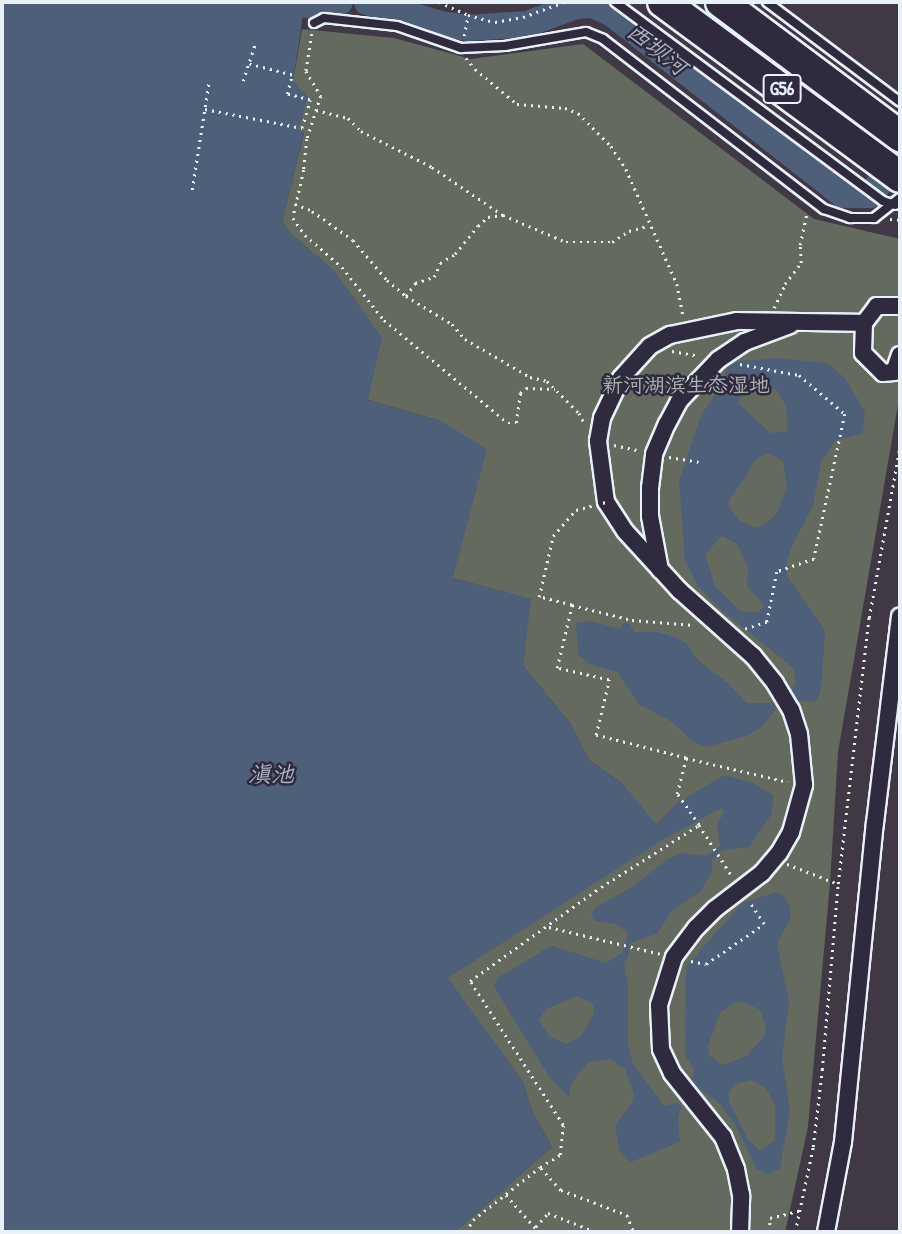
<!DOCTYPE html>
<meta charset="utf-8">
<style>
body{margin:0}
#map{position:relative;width:902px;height:1234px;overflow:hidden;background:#413846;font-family:"Patrick Hand","LXGW WenKai TC",sans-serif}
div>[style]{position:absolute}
.green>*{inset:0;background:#646b5e}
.water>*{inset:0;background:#4e6079}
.river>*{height:26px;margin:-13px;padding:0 13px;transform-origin:13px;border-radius:13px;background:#4e6079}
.path>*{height:2.5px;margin-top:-1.25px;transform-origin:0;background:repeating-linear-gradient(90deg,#e8f1f8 0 2px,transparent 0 7px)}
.roads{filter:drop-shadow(2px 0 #e8f1f8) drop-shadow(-2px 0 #e8f1f8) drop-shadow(0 2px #e8f1f8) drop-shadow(0 -2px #e8f1f8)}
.lane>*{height:8px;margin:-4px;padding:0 4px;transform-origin:4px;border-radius:4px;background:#2f2a3d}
.street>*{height:16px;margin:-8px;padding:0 8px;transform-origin:8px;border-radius:8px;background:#2f2a3d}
.highway>*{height:30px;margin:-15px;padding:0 15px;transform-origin:15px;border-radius:15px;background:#2f2a3d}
.path-bridge>*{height:2.5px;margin-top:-1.25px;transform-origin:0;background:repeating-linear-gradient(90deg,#e8f1f8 0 2px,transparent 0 7px)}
span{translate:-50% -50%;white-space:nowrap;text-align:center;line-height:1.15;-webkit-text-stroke:5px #2f2a3d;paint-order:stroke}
.shield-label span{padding:2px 5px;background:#2f2a3d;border:2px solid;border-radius:5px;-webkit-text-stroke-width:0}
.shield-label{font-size:19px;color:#e8f1f8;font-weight:700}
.park-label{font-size:21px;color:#adb5b3}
.water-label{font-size:23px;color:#aab7c5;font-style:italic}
.frame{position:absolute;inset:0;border:4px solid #e8f1f8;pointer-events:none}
</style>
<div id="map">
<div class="green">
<div style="clip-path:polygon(302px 29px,394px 38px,471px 59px,583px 44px,814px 219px,900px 239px,900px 393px,838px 752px,830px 883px,808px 1127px,785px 1232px,455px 1232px,552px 1147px,532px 1111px,523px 1082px,447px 978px,623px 784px,589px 760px,570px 723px,523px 666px,530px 599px,453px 578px,441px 421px,368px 400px,335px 272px,290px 233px,282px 221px,304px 133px,298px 131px,293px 81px)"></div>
</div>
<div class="water">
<div style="clip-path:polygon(evenodd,2px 2px,305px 2px,293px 81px,308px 97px,298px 130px,304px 132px,282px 221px,290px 233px,335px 272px,382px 337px,368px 400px,441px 421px,487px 449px,453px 578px,531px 599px,523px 666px,570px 723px,589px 760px,623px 784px,656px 824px,677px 803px,724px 775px,753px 783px,774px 796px,771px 815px,749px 847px,723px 850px,712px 859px,712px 872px,701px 891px,671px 912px,657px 934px,630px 943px,628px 957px,624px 963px,628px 984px,628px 1044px,633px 1064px,664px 1106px,677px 1103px,682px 1107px,678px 1117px,680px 1142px,631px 1162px,620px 1152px,616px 1132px,616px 1124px,632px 1102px,634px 1094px,625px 1069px,610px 1059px,588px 1062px,571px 1084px,569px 1097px,550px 1078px,494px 987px,497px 978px,547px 948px,553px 946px,606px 963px,622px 953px,628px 933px,616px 924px,595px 921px,591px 915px,595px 908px,635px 885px,666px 860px,680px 853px,706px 856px,720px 846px,717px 825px,724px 812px,722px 808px,662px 840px,448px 978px,523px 1082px,532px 1111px,552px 1147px,455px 1232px,2px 1232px,2px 2px,578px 996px,593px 1004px,594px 1013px,581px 1036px,566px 1044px,550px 1036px,539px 1021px,546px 1009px,578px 996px)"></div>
<div style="clip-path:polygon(evenodd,776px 358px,827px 363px,845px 378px,865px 412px,863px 433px,835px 441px,821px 462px,813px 506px,792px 546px,787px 561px,787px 576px,825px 630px,822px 682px,819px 696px,814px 702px,792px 700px,789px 695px,796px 682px,793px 668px,718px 607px,698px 586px,685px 561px,679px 481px,701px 415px,718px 391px,728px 366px,738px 361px,776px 358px,761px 381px,776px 390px,786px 405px,787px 431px,771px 433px,739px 404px,741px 390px,761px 381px,776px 358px,768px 453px,783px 461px,787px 488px,777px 513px,764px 525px,755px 528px,739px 520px,728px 506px,730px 498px,746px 477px,754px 461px,768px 453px,776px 358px,722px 536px,737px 544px,748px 568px,747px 586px,764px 606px,758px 613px,740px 611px,715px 586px,705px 554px,722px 536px)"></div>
<div style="clip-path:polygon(591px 621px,620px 629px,624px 623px,630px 624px,634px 632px,658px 632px,680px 639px,687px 644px,698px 660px,728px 683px,747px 703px,774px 703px,776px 709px,762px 727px,746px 736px,707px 747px,693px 742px,672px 722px,640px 705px,617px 672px,589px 664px,578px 654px,576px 623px)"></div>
<div style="clip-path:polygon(evenodd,776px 892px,784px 896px,790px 906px,791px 917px,777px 944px,789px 1002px,782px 1057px,790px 1110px,780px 1168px,768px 1175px,756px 1168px,736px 1126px,720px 1104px,703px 1091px,693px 1094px,690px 1090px,694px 1068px,685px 1056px,686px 967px,742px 903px,776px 892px,735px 1002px,744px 1002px,760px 1010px,766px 1027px,764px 1036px,747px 1056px,722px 1065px,709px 1055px,708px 1046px,720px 1013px,735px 1002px,776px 892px,751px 1080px,766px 1089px,775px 1104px,775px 1140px,761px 1151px,748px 1140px,729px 1101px,729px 1092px,734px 1085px,751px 1080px)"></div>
</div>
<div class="river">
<div style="left:367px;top:2px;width:77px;rotate:16.6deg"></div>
<div style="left:441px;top:24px;width:27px;rotate:8deg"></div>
<div style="left:468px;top:28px;width:59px;rotate:-3.9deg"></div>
<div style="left:527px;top:24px;width:52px;rotate:-20.2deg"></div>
<div style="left:576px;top:6px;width:16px;rotate:-4deg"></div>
<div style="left:592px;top:5px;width:21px;rotate:23deg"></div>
<div style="left:611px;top:13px;width:295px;rotate:38.1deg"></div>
<div style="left:843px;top:195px;width:27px"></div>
<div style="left:870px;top:195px;width:47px;rotate:-50.2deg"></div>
<div style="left:305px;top:5px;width:35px;rotate:-5deg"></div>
</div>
<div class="path">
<div style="left:439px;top:2px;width:32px;rotate:24deg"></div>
<div style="left:468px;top:15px;width:28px;rotate:15deg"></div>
<div style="left:495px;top:22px;width:28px;rotate:-10deg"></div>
<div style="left:523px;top:17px;width:44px;rotate:-20.1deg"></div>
<div style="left:312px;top:34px;width:37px;rotate:99deg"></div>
<div style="left:306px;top:71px;width:29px;rotate:59deg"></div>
<div style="left:321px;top:96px;width:45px;rotate:108deg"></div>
<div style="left:307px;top:139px;width:31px;rotate:96deg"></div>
<div style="left:304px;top:170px;width:49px;rotate:102.9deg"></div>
<div style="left:293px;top:218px;width:21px;rotate:55deg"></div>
<div style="left:305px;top:235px;width:49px;rotate:40.9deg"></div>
<div style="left:342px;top:267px;width:68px;rotate:51.6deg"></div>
<div style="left:384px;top:320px;width:161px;rotate:39.7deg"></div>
<div style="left:508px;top:423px;width:8px"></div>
<div style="left:516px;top:423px;width:30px;rotate:-82deg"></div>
<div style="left:520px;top:393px;width:8px;rotate:-40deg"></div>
<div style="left:526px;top:388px;width:29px;rotate:2deg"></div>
<div style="left:464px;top:36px;width:21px;rotate:-79deg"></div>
<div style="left:466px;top:58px;width:14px;rotate:51deg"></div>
<div style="left:475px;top:69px;width:55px;rotate:39.8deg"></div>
<div style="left:517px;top:104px;width:48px;rotate:4.8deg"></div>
<div style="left:565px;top:108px;width:14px;rotate:21deg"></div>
<div style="left:578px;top:113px;width:47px;rotate:45deg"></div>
<div style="left:611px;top:146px;width:27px;rotate:57deg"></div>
<div style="left:626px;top:169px;width:126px;rotate:66.1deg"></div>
<div style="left:677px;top:284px;width:33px;rotate:79deg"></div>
<div style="left:243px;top:81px;width:39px;rotate:-72deg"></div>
<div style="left:205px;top:109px;width:99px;rotate:11.1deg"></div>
<div style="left:302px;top:128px;width:29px;rotate:-74deg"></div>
<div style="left:310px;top:100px;width:24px;rotate:-165deg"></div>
<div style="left:287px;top:94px;width:20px;rotate:-75deg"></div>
<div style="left:292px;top:75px;width:44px;rotate:-165.7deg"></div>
<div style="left:316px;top:110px;width:33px;rotate:14deg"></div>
<div style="left:348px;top:118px;width:18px;rotate:45deg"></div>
<div style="left:361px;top:131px;width:80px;rotate:26.9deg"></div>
<div style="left:432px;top:167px;width:86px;rotate:34.1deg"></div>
<div style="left:503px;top:215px;width:69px;rotate:23.2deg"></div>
<div style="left:566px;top:242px;width:46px"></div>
<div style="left:612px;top:242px;width:20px;rotate:-33deg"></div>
<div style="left:629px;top:231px;width:20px;rotate:-15deg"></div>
<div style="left:192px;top:190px;width:110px;rotate:-81.1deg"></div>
<div style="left:295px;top:204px;width:18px;rotate:22deg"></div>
<div style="left:312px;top:211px;width:50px;rotate:35.3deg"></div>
<div style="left:353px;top:240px;width:52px;rotate:49.6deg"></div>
<div style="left:387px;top:280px;width:25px;rotate:40deg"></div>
<div style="left:406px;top:296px;width:54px;rotate:31.3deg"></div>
<div style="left:452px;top:324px;width:20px;rotate:49deg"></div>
<div style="left:465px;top:339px;width:75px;rotate:30.3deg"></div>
<div style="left:530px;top:377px;width:17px;rotate:13deg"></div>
<div style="left:547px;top:381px;width:45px;rotate:45deg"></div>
<div style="left:579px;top:413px;width:13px;rotate:61deg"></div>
<div style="left:890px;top:219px;width:10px;rotate:6deg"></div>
<div style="left:406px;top:296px;width:16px;rotate:-55deg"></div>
<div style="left:415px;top:283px;width:20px;rotate:-18deg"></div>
<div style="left:434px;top:277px;width:15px;rotate:-67deg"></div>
<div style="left:440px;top:263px;width:17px;rotate:-31deg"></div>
<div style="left:455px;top:254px;width:36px;rotate:-51deg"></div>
<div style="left:478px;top:226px;width:13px;rotate:-42deg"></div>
<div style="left:488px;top:217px;width:15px;rotate:-8deg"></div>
<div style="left:774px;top:308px;width:26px;rotate:-65deg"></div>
<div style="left:785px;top:284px;width:26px;rotate:-53deg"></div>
<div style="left:801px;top:263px;width:18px;rotate:-93deg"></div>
<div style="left:800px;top:245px;width:34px;rotate:-78deg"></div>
<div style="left:672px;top:351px;width:27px;rotate:10deg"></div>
<div style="left:740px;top:364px;width:60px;rotate:10.6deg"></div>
<div style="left:799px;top:375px;width:60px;rotate:40.3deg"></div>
<div style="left:845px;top:414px;width:148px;rotate:102.1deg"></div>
<div style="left:814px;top:559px;width:39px;rotate:161deg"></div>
<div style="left:777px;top:572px;width:51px;rotate:101.3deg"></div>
<div style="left:767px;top:622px;width:23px;rotate:162deg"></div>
<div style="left:614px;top:445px;width:25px;rotate:12deg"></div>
<div style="left:669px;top:457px;width:30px;rotate:9deg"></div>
<div style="left:572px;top:605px;width:62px;rotate:14deg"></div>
<div style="left:632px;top:620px;width:62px;rotate:4.6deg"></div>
<div style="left:686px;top:758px;width:105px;rotate:13.2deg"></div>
<div style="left:699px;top:825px;width:61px;rotate:57.1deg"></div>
<div style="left:787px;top:864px;width:53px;rotate:21.2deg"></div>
<div style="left:549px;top:927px;width:115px;rotate:13.6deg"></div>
<div style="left:691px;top:961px;width:15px;rotate:11deg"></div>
<div style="left:706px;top:964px;width:70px;rotate:-34.6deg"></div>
<div style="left:764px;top:924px;width:27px;rotate:-124deg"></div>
<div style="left:541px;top:1168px;width:30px;rotate:48deg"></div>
<div style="left:561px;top:1190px;width:71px;rotate:20.7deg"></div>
<div style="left:627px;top:1215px;width:18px;rotate:68deg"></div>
<div style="left:506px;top:1195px;width:50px;rotate:48.3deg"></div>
<div style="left:466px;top:1232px;width:14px;rotate:-60deg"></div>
<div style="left:473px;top:1220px;width:85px;rotate:-38.3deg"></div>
<div style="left:540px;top:1167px;width:23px;rotate:-31deg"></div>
<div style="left:531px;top:1232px;width:25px;rotate:-48deg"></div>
<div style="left:548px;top:1213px;width:52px;rotate:21.6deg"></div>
<div style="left:769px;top:1232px;width:14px;rotate:-86deg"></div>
<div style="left:770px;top:1218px;width:30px;rotate:-14deg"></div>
<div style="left:795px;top:1232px;width:87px;rotate:-78deg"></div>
<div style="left:813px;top:1147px;width:78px;rotate:-83.3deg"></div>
<div style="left:822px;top:1070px;width:187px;rotate:-85.1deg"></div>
<div style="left:838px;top:884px;width:268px;rotate:-83.4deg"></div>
<div style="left:869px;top:618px;width:176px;rotate:-79.8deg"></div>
</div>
<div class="roads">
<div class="lane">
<div style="left:615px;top:2px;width:334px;rotate:36.6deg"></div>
<div style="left:883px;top:201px;width:13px;rotate:18deg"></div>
<div style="left:767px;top:2px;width:166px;rotate:36.9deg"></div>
<div style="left:314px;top:23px;width:11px;rotate:-27deg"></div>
<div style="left:324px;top:18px;width:73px;rotate:6.3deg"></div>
<div style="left:397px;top:26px;width:68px;rotate:19deg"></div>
<div style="left:461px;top:48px;width:44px;rotate:-2.6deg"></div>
<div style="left:505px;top:46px;width:82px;rotate:-9.8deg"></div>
<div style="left:586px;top:32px;width:18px;rotate:22deg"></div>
<div style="left:603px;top:39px;width:279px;rotate:37.6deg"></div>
<div style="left:824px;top:209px;width:28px;rotate:19deg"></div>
<div style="left:850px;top:218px;width:24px"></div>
<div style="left:874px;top:218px;width:33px;rotate:-38deg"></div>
</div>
<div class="street">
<div style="left:900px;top:306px;width:23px;rotate:180deg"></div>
<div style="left:877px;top:306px;width:21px;rotate:127deg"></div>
<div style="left:864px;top:323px;width:30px;rotate:92deg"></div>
<div style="left:863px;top:353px;width:28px;rotate:45deg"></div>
<div style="left:883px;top:373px;width:11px;rotate:-5deg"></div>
<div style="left:894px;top:372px;width:18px;rotate:-71deg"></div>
<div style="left:660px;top:570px;width:55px;rotate:-100.5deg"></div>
<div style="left:650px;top:516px;width:28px;rotate:-90deg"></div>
<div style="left:650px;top:488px;width:34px;rotate:-83deg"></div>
<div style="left:654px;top:454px;width:33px;rotate:-67deg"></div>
<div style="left:667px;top:424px;width:26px;rotate:-62deg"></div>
<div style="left:679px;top:401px;width:57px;rotate:-46.4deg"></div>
<div style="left:718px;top:360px;width:32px;rotate:-34deg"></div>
<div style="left:745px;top:342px;width:48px;rotate:-20.7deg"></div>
<div style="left:740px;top:1232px;width:37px;rotate:-88deg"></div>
<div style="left:741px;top:1195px;width:26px;rotate:-101deg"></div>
<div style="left:736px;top:1169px;width:35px;rotate:-112deg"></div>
<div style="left:723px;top:1137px;width:82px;rotate:-128.6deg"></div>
<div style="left:672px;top:1073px;width:26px;rotate:-115deg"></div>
<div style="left:661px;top:1049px;width:44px;rotate:-92.6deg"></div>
<div style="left:659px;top:1005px;width:50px;rotate:-72.6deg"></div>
<div style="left:674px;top:957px;width:36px;rotate:-53deg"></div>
<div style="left:696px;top:928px;width:27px;rotate:-45deg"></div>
<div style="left:715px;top:909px;width:59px;rotate:-37.5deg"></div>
<div style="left:762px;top:873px;width:26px;rotate:-50deg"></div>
<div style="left:779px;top:853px;width:24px;rotate:-60deg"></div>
<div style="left:791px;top:832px;width:49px;rotate:-74.5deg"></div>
<div style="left:804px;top:785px;width:51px;rotate:-95.6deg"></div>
<div style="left:799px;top:734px;width:25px;rotate:-108deg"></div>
<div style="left:791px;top:710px;width:31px;rotate:-121deg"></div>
<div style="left:775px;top:683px;width:35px;rotate:-129deg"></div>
<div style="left:753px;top:656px;width:98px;rotate:-138.3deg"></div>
<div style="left:680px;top:591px;width:81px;rotate:-132.5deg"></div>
<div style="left:625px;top:531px;width:35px;rotate:-123deg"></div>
<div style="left:606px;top:502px;width:62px;rotate:-97.5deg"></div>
<div style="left:598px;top:441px;width:23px;rotate:-80deg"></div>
<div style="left:602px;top:418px;width:44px;rotate:-64.6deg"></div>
<div style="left:621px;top:378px;width:43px;rotate:-47.8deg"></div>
<div style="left:650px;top:346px;width:23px;rotate:-29deg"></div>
<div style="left:670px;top:335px;width:68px;rotate:-11.8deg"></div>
<div style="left:737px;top:321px;width:127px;rotate:0.9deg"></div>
<div style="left:826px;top:1232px;width:92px;rotate:-79.3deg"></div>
<div style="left:843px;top:1142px;width:321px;rotate:-84.3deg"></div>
<div style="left:875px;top:823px;width:208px;rotate:-83.1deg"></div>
</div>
<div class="highway">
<div style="left:663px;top:2px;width:295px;rotate:36.4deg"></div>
<div style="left:721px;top:2px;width:224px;rotate:36.8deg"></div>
</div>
</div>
<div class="path-bridge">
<div style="left:560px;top:1155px;width:30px;rotate:-84deg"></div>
<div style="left:563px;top:1125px;width:171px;rotate:-122.9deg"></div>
<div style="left:470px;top:981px;width:161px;rotate:-35.7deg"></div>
<div style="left:601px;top:887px;width:116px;rotate:-32.3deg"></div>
<div style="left:699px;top:825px;width:38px;rotate:-125deg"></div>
<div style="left:677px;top:794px;width:37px;rotate:-76deg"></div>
<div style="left:686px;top:758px;width:93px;rotate:-165.7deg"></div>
<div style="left:596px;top:735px;width:57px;rotate:-76.7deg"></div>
<div style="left:609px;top:680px;width:53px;rotate:-167deg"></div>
<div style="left:557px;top:668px;width:65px;rotate:-76.6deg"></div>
<div style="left:572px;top:605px;width:34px;rotate:-166deg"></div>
<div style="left:539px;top:597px;width:63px;rotate:-77.1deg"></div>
<div style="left:553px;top:536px;width:35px;rotate:-49deg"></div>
<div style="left:576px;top:510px;width:31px;rotate:-15deg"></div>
</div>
<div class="shield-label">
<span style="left:782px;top:89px">G56</span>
</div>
<div class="park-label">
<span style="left:686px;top:385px">新河湖滨生态湿地</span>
</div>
<div class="water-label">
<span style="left:657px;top:49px;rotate:38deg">西坝河</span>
<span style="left:271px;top:774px">滇池</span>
</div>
<div class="frame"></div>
</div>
